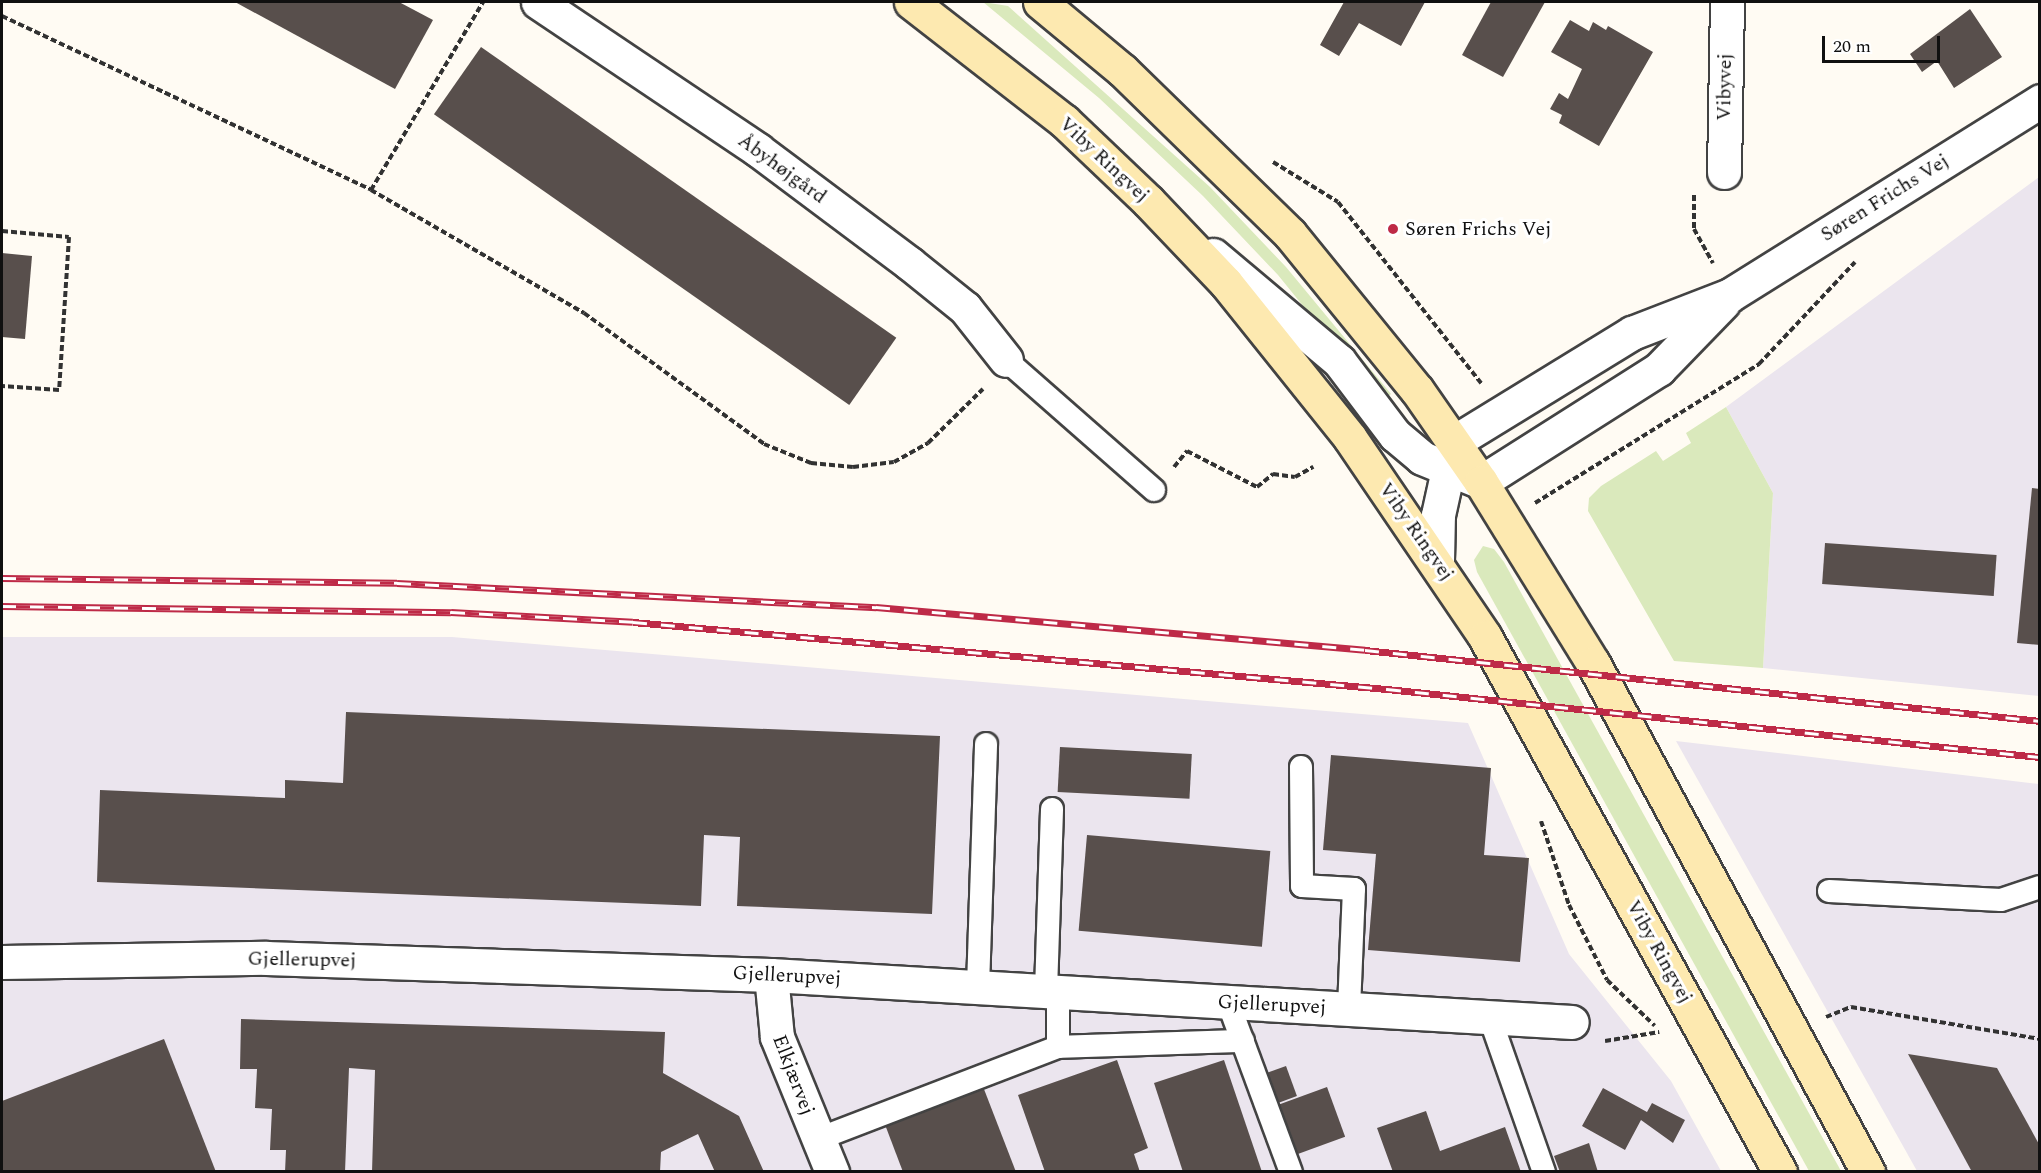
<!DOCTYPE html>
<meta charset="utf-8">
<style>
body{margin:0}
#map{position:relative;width:2041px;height:1173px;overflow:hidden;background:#fffbf3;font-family:Spectral,serif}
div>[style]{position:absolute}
.industrial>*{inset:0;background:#ebe5ee}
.green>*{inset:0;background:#dae9bc}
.building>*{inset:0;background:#584f4c;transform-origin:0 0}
.path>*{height:4px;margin-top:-2px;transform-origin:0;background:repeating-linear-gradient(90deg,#323232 0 6px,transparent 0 9px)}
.roads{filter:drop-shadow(2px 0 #434343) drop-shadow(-2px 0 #434343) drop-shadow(0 2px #434343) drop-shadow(0 -2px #434343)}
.service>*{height:22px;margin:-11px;padding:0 11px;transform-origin:11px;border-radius:11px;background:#fff}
.minor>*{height:33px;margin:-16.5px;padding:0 16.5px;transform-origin:16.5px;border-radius:16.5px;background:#fff}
.tertiary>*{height:33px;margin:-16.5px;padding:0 16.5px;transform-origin:16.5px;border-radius:16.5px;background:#fff}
.secondary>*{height:33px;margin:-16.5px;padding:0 16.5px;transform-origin:16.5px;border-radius:16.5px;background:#fde9b0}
.rail>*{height:7px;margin-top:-3.5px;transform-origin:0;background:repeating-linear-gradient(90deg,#fff 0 14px,#be2a47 0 28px);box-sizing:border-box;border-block:2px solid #be2a47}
.dots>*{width:16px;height:16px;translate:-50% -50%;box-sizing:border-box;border:3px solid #fff;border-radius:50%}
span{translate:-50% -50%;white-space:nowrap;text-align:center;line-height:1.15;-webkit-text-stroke:6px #fff;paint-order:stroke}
.street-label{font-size:20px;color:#101010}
.poi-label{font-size:20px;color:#101010}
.left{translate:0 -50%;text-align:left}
.frame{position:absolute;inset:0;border:3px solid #101010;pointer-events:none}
.scale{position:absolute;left:1822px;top:36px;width:118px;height:27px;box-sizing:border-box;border:3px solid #101010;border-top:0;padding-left:8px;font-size:18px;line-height:21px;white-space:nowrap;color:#101010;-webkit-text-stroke:4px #fff;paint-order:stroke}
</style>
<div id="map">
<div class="industrial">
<div style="clip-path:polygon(2039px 177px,2039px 696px,1763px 668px,1773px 493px,1726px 407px)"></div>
<div style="clip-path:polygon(2px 637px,452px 637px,1468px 723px,1569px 954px,1671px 1081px,1721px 1171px,2px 1171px)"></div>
<div style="clip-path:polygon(1676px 741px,2039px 784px,2039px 1171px,1917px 1171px)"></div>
</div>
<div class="green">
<div style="clip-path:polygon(983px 2px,1008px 6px,1210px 187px,1286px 267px,1391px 394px,1381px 402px,1278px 275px,1203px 196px,1099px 98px)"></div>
<div style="clip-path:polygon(1726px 407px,1773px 493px,1763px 668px,1674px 661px,1588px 511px,1589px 498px,1601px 486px,1656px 451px,1663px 461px,1691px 443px,1686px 433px)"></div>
<div style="clip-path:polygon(1483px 546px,1494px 549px,1504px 562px,1841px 1171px,1809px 1171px,1477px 572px,1474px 560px)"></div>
</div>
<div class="building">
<div style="clip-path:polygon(235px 2px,399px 2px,433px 20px,395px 89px)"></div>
<div style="clip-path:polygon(1344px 2px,1425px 2px,1401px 46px,1359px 23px,1339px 56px,1320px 45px)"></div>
<div style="clip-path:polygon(1491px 2px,1545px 2px,1503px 77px,1462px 55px)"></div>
<div style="clip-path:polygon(1970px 9px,2002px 57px,1954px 88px,1937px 61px,1922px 72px,1910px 54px)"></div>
<div style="clip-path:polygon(1570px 20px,1589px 31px,1593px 22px,1606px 30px,1608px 26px,1653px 52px,1599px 146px,1559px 123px,1562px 115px,1550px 109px,1559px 93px,1568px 99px,1582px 69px,1551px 52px)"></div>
<div style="left:481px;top:47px;width:507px;height:82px;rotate:35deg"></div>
<div style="clip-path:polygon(2px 253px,32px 256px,25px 339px,2px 337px)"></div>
<div style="clip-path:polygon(2032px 488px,2040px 489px,2040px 645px,2017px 643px)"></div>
<div style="left:1825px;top:543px;width:172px;height:41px;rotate:4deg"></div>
<div style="clip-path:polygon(346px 712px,940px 736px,932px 914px,737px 906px,740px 837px,704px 835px,701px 906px,97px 882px,100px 790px,285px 798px,285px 780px,343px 783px)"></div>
<div style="left:1060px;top:747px;width:132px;height:45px;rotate:3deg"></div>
<div style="clip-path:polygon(1331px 755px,1491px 768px,1484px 855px,1529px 858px,1520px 962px,1368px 950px,1376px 854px,1323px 850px)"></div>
<div style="left:1087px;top:835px;width:184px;height:96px;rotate:5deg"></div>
<div style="clip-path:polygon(241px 1019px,665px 1032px,663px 1073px,739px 1116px,764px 1172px,715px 1172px,698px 1134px,661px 1152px,660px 1172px,372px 1172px,375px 1070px,349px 1068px,345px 1172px,285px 1172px,286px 1150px,270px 1150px,272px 1109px,255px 1108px,257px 1069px,240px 1069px)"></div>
<div style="clip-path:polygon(164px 1039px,216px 1172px,2px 1172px,2px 1101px)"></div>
<div style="clip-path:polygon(1908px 1054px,1997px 1068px,2040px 1146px,2040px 1172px,1972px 1172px)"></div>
<div style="clip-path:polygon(1117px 1060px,1148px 1148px,1134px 1154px,1140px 1172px,1045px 1172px,1018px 1095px)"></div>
<div style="clip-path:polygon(1224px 1060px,1262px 1172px,1183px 1172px,1154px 1083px)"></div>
<div style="left:1286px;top:1066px;width:32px;height:28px;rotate:70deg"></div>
<div style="clip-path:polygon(982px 1084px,1016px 1172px,903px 1172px,884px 1122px)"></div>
<div style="left:1327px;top:1087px;width:53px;height:51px;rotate:70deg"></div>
<div style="clip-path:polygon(1603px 1088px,1647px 1112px,1652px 1103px,1685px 1120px,1673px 1143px,1641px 1120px,1625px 1150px,1582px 1126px)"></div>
<div style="clip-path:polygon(1426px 1111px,1440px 1151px,1505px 1127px,1521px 1172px,1393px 1172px,1377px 1128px)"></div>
<div style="clip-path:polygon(1589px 1143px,1598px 1172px,1560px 1172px,1554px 1156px)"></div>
</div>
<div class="path">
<div style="left:2px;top:16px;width:408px;rotate:25.2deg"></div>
<div style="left:371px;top:190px;width:246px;rotate:30deg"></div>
<div style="left:584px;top:313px;width:223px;rotate:36deg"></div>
<div style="left:764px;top:444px;width:51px;rotate:22deg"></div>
<div style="left:811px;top:463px;width:42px;rotate:5.4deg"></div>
<div style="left:853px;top:467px;width:41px;rotate:-7deg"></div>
<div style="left:894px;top:462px;width:39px;rotate:-29deg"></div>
<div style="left:928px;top:443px;width:77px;rotate:-44.5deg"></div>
<div style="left:1273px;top:162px;width:76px;rotate:31.6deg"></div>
<div style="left:1338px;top:202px;width:231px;rotate:51.7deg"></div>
<div style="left:371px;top:190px;width:219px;rotate:-59.2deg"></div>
<div style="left:1694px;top:195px;width:34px;rotate:90deg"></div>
<div style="left:1694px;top:229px;width:39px;rotate:61deg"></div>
<div style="left:2px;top:231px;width:67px;rotate:5.1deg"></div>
<div style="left:69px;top:237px;width:153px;rotate:93.7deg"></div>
<div style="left:59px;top:390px;width:57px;rotate:-176deg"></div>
<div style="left:1174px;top:467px;width:21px;rotate:-51deg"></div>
<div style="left:1187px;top:451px;width:79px;rotate:27.2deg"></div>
<div style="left:1257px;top:487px;width:21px;rotate:-39deg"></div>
<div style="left:1273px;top:474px;width:22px;rotate:8deg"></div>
<div style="left:1295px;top:477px;width:21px;rotate:-29deg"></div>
<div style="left:1535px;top:503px;width:264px;rotate:-31.8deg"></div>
<div style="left:1759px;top:364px;width:140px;rotate:-46.7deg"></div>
<div style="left:1541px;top:821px;width:89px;rotate:71.6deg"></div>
<div style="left:1569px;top:905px;width:84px;rotate:63.1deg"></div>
<div style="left:1607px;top:980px;width:66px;rotate:43.8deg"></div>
<div style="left:1826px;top:1017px;width:27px;rotate:-22deg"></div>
<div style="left:1851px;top:1007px;width:192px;rotate:9.6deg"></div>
<div style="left:1605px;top:1041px;width:55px;rotate:-9.5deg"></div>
</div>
<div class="roads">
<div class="service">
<div style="left:1006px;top:360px;width:197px;rotate:41.3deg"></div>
<div style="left:1301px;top:767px;width:119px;rotate:89.5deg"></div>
<div style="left:1302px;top:886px;width:52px;rotate:3.3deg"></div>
<div style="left:1354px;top:889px;width:120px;rotate:92.4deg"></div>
<div style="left:1829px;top:891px;width:172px;rotate:3deg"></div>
<div style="left:2001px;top:900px;width:41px;rotate:-18.4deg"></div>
<div style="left:978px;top:987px;width:243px;rotate:-88.1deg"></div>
<div style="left:1046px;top:991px;width:182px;rotate:-88.1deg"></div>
<div style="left:1228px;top:1002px;width:181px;rotate:69.7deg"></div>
<div style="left:1490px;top:1018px;width:163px;rotate:70.7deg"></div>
<div style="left:1058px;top:1047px;width:55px;rotate:-90deg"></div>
<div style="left:818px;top:1139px;width:257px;rotate:-21deg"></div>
<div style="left:1058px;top:1047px;width:185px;rotate:-1.9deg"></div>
</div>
<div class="minor">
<div style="left:538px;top:2px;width:265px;rotate:33.9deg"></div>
<div style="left:758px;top:150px;width:189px;rotate:36.8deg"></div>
<div style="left:909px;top:263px;width:72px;rotate:38.8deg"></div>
<div style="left:965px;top:308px;width:66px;rotate:51.7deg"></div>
<div style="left:1724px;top:172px;width:170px;rotate:-89deg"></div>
<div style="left:2px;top:962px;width:264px;rotate:-0.9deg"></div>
<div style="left:266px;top:958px;width:505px;rotate:1.93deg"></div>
<div style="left:771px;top:975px;width:802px;rotate:3.36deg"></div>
<div style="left:771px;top:975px;width:62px;rotate:84.5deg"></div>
<div style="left:777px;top:1037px;width:146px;rotate:67.8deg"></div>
</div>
<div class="tertiary">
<div style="left:1213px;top:255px;width:165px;rotate:40.1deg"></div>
<div style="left:1339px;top:361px;width:93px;rotate:52.9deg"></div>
<div style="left:1395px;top:435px;width:35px;rotate:40deg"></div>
<div style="left:1422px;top:458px;width:64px;rotate:22.1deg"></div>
<div style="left:1481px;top:482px;width:211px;rotate:-32.4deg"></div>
<div style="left:1659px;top:369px;width:92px;rotate:-45.9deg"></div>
<div style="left:1437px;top:561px;width:46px;rotate:-88.8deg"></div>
<div style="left:1438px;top:515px;width:75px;rotate:-77.6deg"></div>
<div style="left:1454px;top:442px;width:209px;rotate:-31.5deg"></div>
<div style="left:1632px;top:333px;width:105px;rotate:-21.2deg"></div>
<div style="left:1730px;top:295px;width:366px;rotate:-32deg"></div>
</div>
<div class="secondary">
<div style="left:911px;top:2px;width:194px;rotate:37.9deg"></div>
<div style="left:1064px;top:121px;width:116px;rotate:43.6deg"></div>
<div style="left:1148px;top:201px;width:113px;rotate:46.4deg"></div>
<div style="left:1226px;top:283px;width:198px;rotate:51.3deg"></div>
<div style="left:1350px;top:438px;width:240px;rotate:55.8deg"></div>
<div style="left:1485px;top:637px;width:611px;rotate:61.13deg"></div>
<div style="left:1040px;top:2px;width:107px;rotate:39.7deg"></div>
<div style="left:1122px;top:70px;width:235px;rotate:44.3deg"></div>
<div style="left:1290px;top:234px;width:201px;rotate:50.9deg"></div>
<div style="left:1417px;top:390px;width:112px;rotate:55.2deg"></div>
<div style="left:1481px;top:482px;width:213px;rotate:58.3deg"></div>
<div style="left:1593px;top:663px;width:579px;rotate:61.62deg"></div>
</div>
</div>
<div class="rail">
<div style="left:2px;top:578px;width:395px;rotate:0.7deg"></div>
<div style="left:397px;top:583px;width:480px;rotate:2.9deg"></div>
<div style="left:876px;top:607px;width:491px;rotate:5deg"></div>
<div style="left:1365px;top:650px;width:679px;rotate:6deg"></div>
<div style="left:2px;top:606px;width:449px;rotate:0.8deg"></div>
<div style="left:451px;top:612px;width:182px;rotate:3.1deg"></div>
<div style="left:633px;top:622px;width:757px;rotate:5.08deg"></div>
<div style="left:1387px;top:689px;width:657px;rotate:5.95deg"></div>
</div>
<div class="dots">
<div style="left:1393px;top:229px;background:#be2a47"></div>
</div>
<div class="street-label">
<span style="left:1725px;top:87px;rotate:-89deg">Vibyvej</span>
<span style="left:1104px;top:160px;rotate:43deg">Viby Ringvej</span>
<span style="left:782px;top:169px;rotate:36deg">Åbyhøjgård</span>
<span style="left:1885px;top:198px;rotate:-32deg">Søren Frichs Vej</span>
<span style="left:1416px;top:532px;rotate:55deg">Viby Ringvej</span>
<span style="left:1659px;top:952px;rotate:61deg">Viby Ringvej</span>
<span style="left:302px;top:960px;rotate:1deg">Gjellerupvej</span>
<span style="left:787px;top:976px;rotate:3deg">Gjellerupvej</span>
<span style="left:1272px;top:1005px;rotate:3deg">Gjellerupvej</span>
<span style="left:793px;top:1075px;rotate:69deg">Elkjærvej</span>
</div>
<div class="poi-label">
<span class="left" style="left:1405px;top:229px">Søren Frichs Vej</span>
</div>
<div class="frame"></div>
<div class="scale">20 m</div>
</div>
